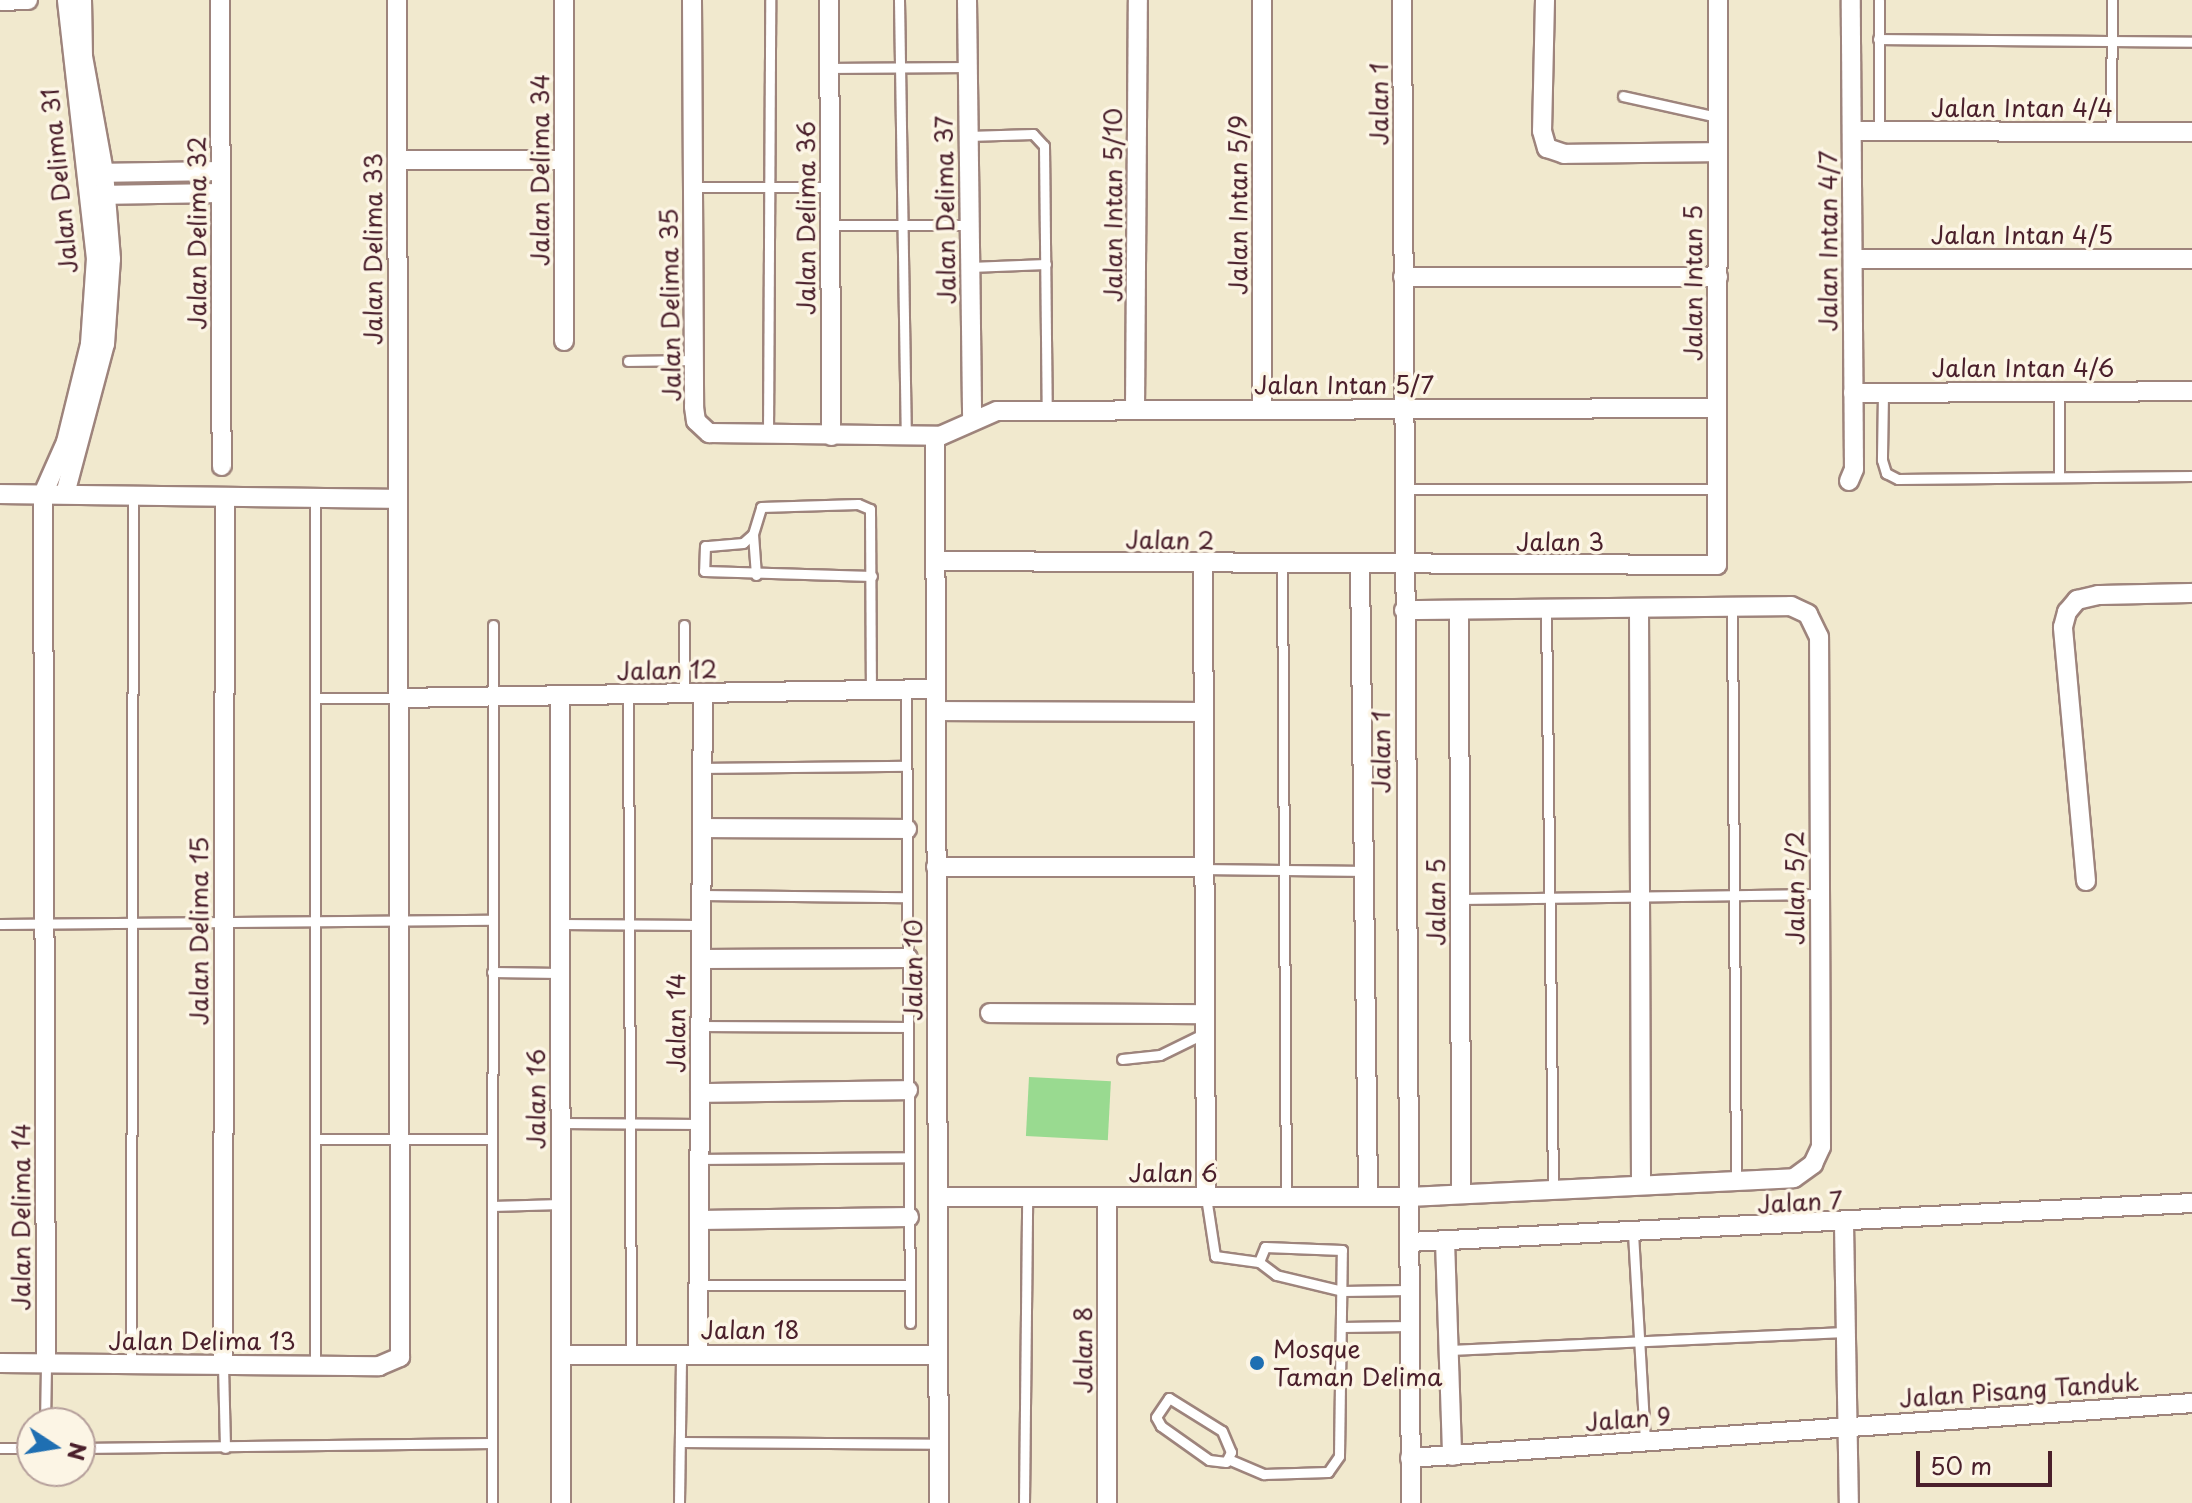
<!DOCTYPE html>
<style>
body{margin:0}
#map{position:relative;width:2192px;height:1503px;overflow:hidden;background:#f1e9ce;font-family:"Playpen Sans",sans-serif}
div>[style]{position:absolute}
.green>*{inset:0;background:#99da90;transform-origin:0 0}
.roads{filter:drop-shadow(2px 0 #9e847c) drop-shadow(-2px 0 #9e847c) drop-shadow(0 2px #9e847c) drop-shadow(0 -2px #9e847c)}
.lane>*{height:9px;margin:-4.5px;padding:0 4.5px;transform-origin:4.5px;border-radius:4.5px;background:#fff}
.street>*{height:18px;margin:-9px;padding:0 9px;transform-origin:9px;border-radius:9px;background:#fff}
.dots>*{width:22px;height:22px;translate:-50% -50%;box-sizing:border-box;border:4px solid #fcf5e5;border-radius:50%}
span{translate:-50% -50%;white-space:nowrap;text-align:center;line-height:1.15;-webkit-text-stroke:7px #fcf5e5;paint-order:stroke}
.street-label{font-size:24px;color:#4a1f2b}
.poi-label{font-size:24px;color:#4a1f2b}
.left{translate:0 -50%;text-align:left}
.north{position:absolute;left:16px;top:1407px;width:80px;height:80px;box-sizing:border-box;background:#fcf5e5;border:2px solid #b59f9b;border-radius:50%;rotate:102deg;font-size:22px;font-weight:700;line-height:32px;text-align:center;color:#4a1f2b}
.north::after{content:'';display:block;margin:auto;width:28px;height:36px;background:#1f6fb2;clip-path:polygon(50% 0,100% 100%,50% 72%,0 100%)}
.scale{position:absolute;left:1916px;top:1451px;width:136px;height:36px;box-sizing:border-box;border:4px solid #4a1f2b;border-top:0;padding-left:10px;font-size:24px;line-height:28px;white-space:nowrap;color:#4a1f2b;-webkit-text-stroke:6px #fcf5e5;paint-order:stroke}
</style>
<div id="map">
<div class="green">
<div style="left:1029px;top:1077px;width:82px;height:59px;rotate:3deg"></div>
</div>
<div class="roads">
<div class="lane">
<div style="left:899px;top:0;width:437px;rotate:89.1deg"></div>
<div style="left:1879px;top:0;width:131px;rotate:90deg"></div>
<div style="left:1878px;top:39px;width:314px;rotate:0.5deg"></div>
<div style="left:829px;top:68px;width:138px;rotate:-0.4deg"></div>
<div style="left:1623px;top:96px;width:96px;rotate:12.6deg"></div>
<div style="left:2111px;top:132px;width:132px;rotate:-89.6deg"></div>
<div style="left:968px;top:136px;width:65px;rotate:-1.8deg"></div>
<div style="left:1033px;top:134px;width:16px;rotate:47deg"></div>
<div style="left:1044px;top:146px;width:265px;rotate:89.4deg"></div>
<div style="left:693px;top:187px;width:137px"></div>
<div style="left:830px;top:225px;width:139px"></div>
<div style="left:970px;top:267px;width:76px;rotate:-2.3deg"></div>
<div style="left:628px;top:361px;width:65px;rotate:-0.9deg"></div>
<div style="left:2059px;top:392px;width:85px;rotate:90deg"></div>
<div style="left:1883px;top:393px;width:67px;rotate:90.9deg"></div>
<div style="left:1882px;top:460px;width:14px;rotate:73deg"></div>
<div style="left:1886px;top:473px;width:13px;rotate:27deg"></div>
<div style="left:1898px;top:479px;width:294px;rotate:-0.6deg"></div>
<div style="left:768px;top:436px;width:436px;rotate:-89.7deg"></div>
<div style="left:1404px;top:489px;width:313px"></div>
<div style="left:315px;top:498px;width:867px;rotate:90deg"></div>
<div style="left:753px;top:534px;width:13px;rotate:138deg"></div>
<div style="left:743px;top:543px;width:38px;rotate:175deg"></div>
<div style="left:705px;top:546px;width:25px;rotate:92deg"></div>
<div style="left:704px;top:571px;width:168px;rotate:1.7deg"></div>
<div style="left:1282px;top:565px;width:631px;rotate:89.64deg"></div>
<div style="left:756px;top:575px;width:41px;rotate:-94.2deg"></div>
<div style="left:753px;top:534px;width:28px;rotate:-73deg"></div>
<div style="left:761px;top:507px;width:97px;rotate:-1.8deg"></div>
<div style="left:858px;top:504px;width:13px;rotate:23deg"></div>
<div style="left:870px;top:509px;width:181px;rotate:89.7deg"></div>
<div style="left:1732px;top:607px;width:574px;rotate:89.6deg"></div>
<div style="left:1546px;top:609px;width:581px;rotate:89.31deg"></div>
<div style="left:684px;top:625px;width:68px;rotate:90deg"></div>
<div style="left:906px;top:689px;width:634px;rotate:89.64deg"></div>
<div style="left:628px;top:694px;width:660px;rotate:89.74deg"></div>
<div style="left:315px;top:698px;width:84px"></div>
<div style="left:702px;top:768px;width:204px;rotate:-0.6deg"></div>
<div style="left:1204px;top:869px;width:160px;rotate:0.7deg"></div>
<div style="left:701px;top:895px;width:206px;rotate:0.6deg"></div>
<div style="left:1460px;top:899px;width:359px;rotate:-0.8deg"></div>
<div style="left:0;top:924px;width:492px;rotate:-0.5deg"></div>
<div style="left:560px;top:924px;width:141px;rotate:0.4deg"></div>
<div style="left:492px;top:972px;width:68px;rotate:0.8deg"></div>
<div style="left:700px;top:1026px;width:208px;rotate:0.3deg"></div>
<div style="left:1122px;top:1059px;width:38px;rotate:-6deg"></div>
<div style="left:1160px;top:1055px;width:50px;rotate:-26.1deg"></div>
<div style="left:560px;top:1123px;width:140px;rotate:0.4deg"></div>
<div style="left:316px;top:1139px;width:176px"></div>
<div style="left:699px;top:1159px;width:210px;rotate:-0.5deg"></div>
<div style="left:1206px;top:1197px;width:60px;rotate:81.3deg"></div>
<div style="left:1215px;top:1256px;width:44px;rotate:7.8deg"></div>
<div style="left:1259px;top:1262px;width:21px;rotate:37deg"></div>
<div style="left:1276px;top:1275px;width:68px;rotate:13.6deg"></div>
<div style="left:1342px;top:1291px;width:67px;rotate:-0.9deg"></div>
<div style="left:492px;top:1206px;width:69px;rotate:-1.7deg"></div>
<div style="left:1633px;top:1233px;width:208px;rotate:86.7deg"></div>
<div style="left:698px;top:1285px;width:212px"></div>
<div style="left:1342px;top:1327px;width:68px;rotate:-0.8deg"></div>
<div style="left:1449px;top:1350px;width:397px;rotate:-2.6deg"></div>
<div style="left:131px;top:1364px;width:869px;rotate:-89.87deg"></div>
<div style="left:223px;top:1365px;width:83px;rotate:88.6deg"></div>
<div style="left:1169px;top:1398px;width:62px;rotate:31.9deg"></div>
<div style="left:1222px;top:1431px;width:23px;rotate:67deg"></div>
<div style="left:1231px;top:1452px;width:11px;rotate:117deg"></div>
<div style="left:1226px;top:1462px;width:17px;rotate:-173deg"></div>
<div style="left:1209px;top:1460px;width:59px;rotate:-144.7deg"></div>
<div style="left:1161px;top:1426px;width:10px;rotate:-119deg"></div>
<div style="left:1156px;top:1417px;width:23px;rotate:-56deg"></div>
<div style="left:45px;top:1423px;width:59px;rotate:-89deg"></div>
<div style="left:680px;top:1442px;width:258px;rotate:0.4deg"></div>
<div style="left:0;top:1448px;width:32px"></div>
<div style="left:80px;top:1448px;width:412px;rotate:-0.7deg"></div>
<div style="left:1228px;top:1459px;width:39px;rotate:23deg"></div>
<div style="left:1264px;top:1474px;width:64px;rotate:-1.8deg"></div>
<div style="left:1328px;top:1472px;width:19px;rotate:-55deg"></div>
<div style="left:1339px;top:1456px;width:206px;rotate:-89.2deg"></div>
<div style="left:1342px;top:1250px;width:77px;rotate:-177.8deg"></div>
<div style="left:1265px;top:1247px;width:16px;rotate:112deg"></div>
<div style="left:492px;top:1503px;width:878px;rotate:-89.93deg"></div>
<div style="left:679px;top:1503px;width:149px;rotate:-89.2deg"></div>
<div style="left:1024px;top:1503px;width:306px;rotate:-89.4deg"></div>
</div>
<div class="street">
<div style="left:220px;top:0;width:466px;rotate:89.8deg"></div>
<div style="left:564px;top:0;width:341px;rotate:90deg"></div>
<div style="left:692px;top:0;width:407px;rotate:89.7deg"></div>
<div style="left:694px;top:407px;width:14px;rotate:82deg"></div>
<div style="left:696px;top:421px;width:18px;rotate:43deg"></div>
<div style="left:709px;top:433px;width:231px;rotate:0.7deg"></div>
<div style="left:940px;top:436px;width:62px;rotate:-23.7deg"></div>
<div style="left:997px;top:411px;width:720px;rotate:-0.24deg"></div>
<div style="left:829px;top:0;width:436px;rotate:89.7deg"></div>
<div style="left:967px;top:0;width:420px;rotate:89.3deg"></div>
<div style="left:1402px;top:0;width:1503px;rotate:89.66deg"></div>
<div style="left:1545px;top:0;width:131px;rotate:91.3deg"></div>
<div style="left:1542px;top:131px;width:18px;rotate:74deg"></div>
<div style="left:1547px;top:148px;width:18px;rotate:19deg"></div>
<div style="left:1564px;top:154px;width:154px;rotate:-0.7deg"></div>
<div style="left:0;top:1px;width:28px;rotate:-2deg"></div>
<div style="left:1852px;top:131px;width:340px;rotate:0.2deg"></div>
<div style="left:397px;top:160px;width:167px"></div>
<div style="left:93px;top:173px;width:128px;rotate:-0.9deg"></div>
<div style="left:96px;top:195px;width:125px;rotate:-0.9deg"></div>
<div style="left:1853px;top:259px;width:339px"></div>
<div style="left:1403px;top:277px;width:315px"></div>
<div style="left:1853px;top:393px;width:339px;rotate:-0.3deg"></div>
<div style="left:1262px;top:409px;width:409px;rotate:-90deg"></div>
<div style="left:1135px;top:410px;width:410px;rotate:-89.6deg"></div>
<div style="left:935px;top:437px;width:1066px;rotate:89.79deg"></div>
<div style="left:1849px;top:481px;width:13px;rotate:-67deg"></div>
<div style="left:1854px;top:469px;width:469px;rotate:-90.4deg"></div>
<div style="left:0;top:494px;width:398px;rotate:0.7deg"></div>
<div style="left:65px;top:494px;width:155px;rotate:-75.1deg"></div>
<div style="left:105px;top:344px;width:85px;rotate:-86deg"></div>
<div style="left:111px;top:259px;width:87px;rotate:-94.6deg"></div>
<div style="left:104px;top:172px;width:117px;rotate:-100.3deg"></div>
<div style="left:83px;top:57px;width:57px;rotate:-91deg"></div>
<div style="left:935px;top:561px;width:782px;rotate:0.29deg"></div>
<div style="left:1717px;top:565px;width:565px;rotate:-89.9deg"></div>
<div style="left:1203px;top:564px;width:633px;rotate:89.73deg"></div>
<div style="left:1360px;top:566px;width:630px;rotate:89.27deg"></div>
<div style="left:1639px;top:608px;width:577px;rotate:89.8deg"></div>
<div style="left:1459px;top:610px;width:584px;rotate:89.8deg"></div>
<div style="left:560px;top:695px;width:808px;rotate:89.93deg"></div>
<div style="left:399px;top:698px;width:537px;rotate:-0.96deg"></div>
<div style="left:936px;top:711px;width:268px;rotate:0.2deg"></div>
<div style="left:702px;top:828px;width:205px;rotate:0.3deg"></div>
<div style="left:936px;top:867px;width:268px"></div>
<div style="left:2086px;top:881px;width:255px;rotate:-95.2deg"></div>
<div style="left:2063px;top:627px;width:16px;rotate:-75deg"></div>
<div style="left:2067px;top:612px;width:16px;rotate:-50deg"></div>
<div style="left:2077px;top:600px;width:22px;rotate:-13deg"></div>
<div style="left:2098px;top:595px;width:94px;rotate:-1.2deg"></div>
<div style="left:701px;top:959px;width:207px;rotate:-0.3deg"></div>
<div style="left:990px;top:1013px;width:215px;rotate:0.3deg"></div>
<div style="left:700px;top:1093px;width:208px;rotate:-0.8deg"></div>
<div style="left:938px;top:1197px;width:470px"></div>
<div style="left:1408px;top:1197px;width:386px;rotate:-2.8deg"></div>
<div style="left:1794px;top:1178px;width:24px;rotate:-36deg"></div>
<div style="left:1813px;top:1164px;width:19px;rotate:-65deg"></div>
<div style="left:1821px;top:1147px;width:510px;rotate:-90.22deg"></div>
<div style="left:1819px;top:637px;width:25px;rotate:-116deg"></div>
<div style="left:1808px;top:614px;width:19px;rotate:-155deg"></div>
<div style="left:1791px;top:606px;width:387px;rotate:179.4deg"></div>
<div style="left:699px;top:1220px;width:210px;rotate:-0.8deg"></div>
<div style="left:1844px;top:1224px;width:279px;rotate:89deg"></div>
<div style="left:1445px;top:1241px;width:215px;rotate:88.1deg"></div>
<div style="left:1409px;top:1242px;width:784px;rotate:-2.85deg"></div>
<div style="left:698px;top:1353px;width:660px;rotate:-89.57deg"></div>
<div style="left:561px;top:1355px;width:377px"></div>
<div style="left:0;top:1363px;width:379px;rotate:0.5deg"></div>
<div style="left:379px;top:1366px;width:23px;rotate:-23deg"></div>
<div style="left:400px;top:1357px;width:1357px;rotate:-90.13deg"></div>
<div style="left:46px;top:1364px;width:870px;rotate:-90.2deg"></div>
<div style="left:43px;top:494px;width:57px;rotate:-66.1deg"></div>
<div style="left:66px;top:442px;width:101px;rotate:-76.2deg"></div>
<div style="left:90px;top:344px;width:85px;rotate:-86deg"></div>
<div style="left:96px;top:259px;width:261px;rotate:-96.4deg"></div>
<div style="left:223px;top:1365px;width:868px;rotate:-89.87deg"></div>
<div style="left:1410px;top:1458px;width:784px;rotate:-4.02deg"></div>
<div style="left:1107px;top:1503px;width:306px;rotate:-90deg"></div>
</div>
</div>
<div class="dots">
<div style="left:1257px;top:1363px;background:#1f6fb2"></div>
</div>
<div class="street-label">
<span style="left:1379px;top:104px;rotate:-90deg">Jalan 1</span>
<span style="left:2022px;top:108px">Jalan Intan 4/4</span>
<span style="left:540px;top:170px;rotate:-90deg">Jalan Delima 34</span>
<span style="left:59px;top:181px;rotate:-96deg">Jalan Delima 31</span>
<span style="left:1113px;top:205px;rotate:-90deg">Jalan Intan 5/10</span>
<span style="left:1238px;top:205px;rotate:-90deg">Jalan Intan 5/9</span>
<span style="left:945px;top:210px;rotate:-91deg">Jalan Delima 37</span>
<span style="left:806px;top:218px;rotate:-90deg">Jalan Delima 36</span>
<span style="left:197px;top:233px;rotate:-90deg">Jalan Delima 32</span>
<span style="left:2022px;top:235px">Jalan Intan 4/5</span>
<span style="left:1828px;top:241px;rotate:-90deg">Jalan Intan 4/7</span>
<span style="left:373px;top:249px;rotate:-90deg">Jalan Delima 33</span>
<span style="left:1693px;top:283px;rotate:-90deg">Jalan Intan 5</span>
<span style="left:670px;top:305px;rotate:-91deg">Jalan Delima 35</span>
<span style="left:2023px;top:368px">Jalan Intan 4/6</span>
<span style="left:1344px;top:385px">Jalan Intan 5/7</span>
<span style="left:1170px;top:540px;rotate:1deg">Jalan 2</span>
<span style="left:1560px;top:542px">Jalan 3</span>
<span style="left:667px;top:670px;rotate:-1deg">Jalan 12</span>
<span style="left:1381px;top:752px;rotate:-90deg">Jalan 1</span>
<span style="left:1795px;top:888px;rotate:-90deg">Jalan 5/2</span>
<span style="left:1436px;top:902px;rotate:-90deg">Jalan 5</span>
<span style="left:199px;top:931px;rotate:-90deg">Jalan Delima 15</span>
<span style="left:913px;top:970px;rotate:-90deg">Jalan 10</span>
<span style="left:676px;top:1023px;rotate:-90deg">Jalan 14</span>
<span style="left:536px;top:1099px;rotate:-90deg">Jalan 16</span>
<span style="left:1173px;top:1173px">Jalan 6</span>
<span style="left:1800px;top:1202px;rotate:-3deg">Jalan 7</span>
<span style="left:21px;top:1217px;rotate:-90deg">Jalan Delima 14</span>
<span style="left:750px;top:1330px">Jalan 18</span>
<span style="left:202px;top:1341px">Jalan Delima 13</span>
<span style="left:1083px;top:1350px;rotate:-90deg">Jalan 8</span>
<span style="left:2019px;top:1390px;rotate:-4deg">Jalan Pisang Tanduk</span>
<span style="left:1628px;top:1419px;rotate:-4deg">Jalan 9</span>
</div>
<div class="poi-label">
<span class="left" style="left:1273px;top:1363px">Mosque<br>Taman Delima</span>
</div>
<div class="north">N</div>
<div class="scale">50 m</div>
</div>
